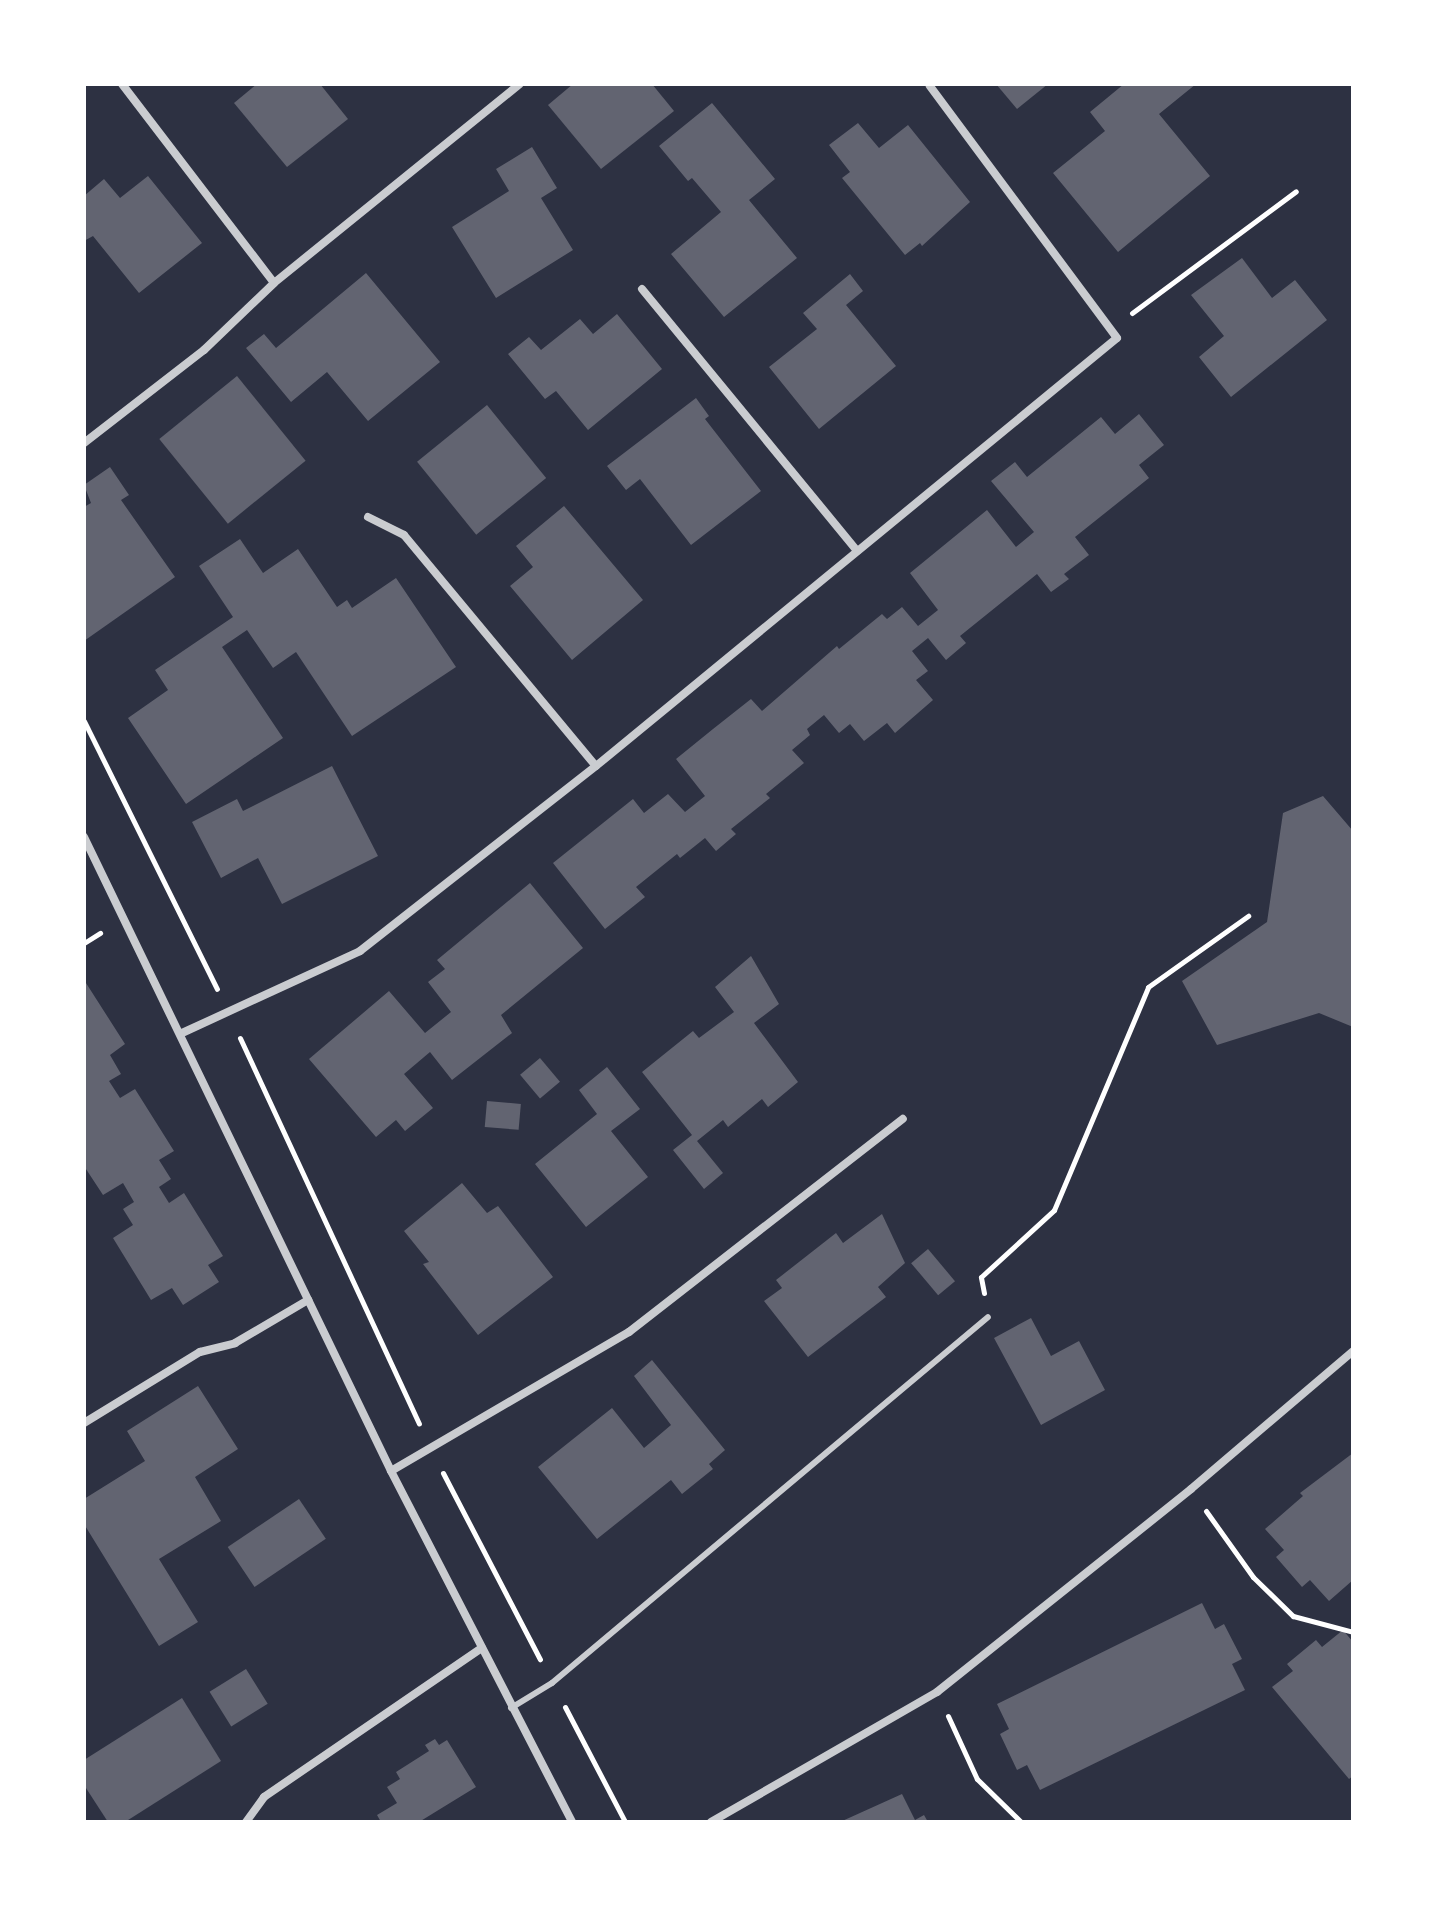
<!DOCTYPE html>
<style>
body{margin:0}
#map{position:relative;width:1437px;height:1906px;overflow:hidden;background:#2d3142;font-family:"Roboto Condensed",sans-serif}
div>[style]{position:absolute}
.building>*{inset:0;background:#626471;transform-origin:0 0}
.path>*{height:5px;margin:-2.5px;padding:0 2.5px;transform-origin:2.5px;border-radius:2.5px;background:#fff}
.service>*{height:6px;margin:-3px;padding:0 3px;transform-origin:3px;border-radius:3px;background:#caccd0}
.minor>*{height:8px;margin:-4px;padding:0 4px;transform-origin:4px;border-radius:4px;background:#caccd0}
span{translate:-50% -50%;white-space:nowrap;text-align:center;line-height:1.15;-webkit-text-stroke:6px #fff;paint-order:stroke}
.frame{position:absolute;inset:0;border:86px solid #fff;pointer-events:none}
</style>
<div id="map">
<div class="building">
<div style="clip-path:polygon(257px 84px,320px 84px,348px 119px,287px 167px,234px 103px)"></div>
<div style="clip-path:polygon(573px 84px,652px 84px,674px 111px,601px 169px,548px 105px)"></div>
<div style="clip-path:polygon(996px 84px,1048px 84px,1017px 109px)"></div>
<div style="clip-path:polygon(1124px 84px,1196px 84px,1159px 114px,1210px 176px,1118px 252px,1053px 173px,1105px 131px,1090px 112px)"></div>
<div style="clip-path:polygon(712px 103px,775px 179px,749px 200px,797px 258px,724px 317px,671px 254px,721px 212px,692px 178px,688px 181px,659px 146px)"></div>
<div style="clip-path:polygon(858px 123px,879px 148px,908px 125px,970px 202px,922px 246px,920px 243px,905px 255px,842px 178px,850px 172px,829px 145px)"></div>
<div style="clip-path:polygon(532px 147px,557px 188px,541px 198px,573px 250px,496px 298px,452px 227px,509px 191px,496px 169px)"></div>
<div style="clip-path:polygon(148px 176px,202px 243px,139px 293px,93px 236px,84px 241px,84px 196px,104px 179px,120px 198px)"></div>
<div style="clip-path:polygon(1242px 258px,1272px 298px,1295px 280px,1327px 320px,1231px 397px,1199px 357px,1224px 336px,1191px 295px)"></div>
<div style="clip-path:polygon(366px 273px,440px 362px,368px 421px,327px 372px,291px 402px,246px 348px,264px 334px,276px 348px)"></div>
<div style="clip-path:polygon(850px 274px,863px 291px,846px 305px,896px 366px,819px 429px,769px 367px,817px 329px,803px 313px)"></div>
<div style="clip-path:polygon(617px 314px,662px 369px,588px 430px,556px 391px,545px 399px,508px 354px,529px 337px,541px 350px,580px 319px,593px 334px)"></div>
<div style="left:237px;top:376px;width:109px;height:100px;rotate:51deg"></div>
<div style="clip-path:polygon(696px 398px,709px 416px,705px 419px,761px 491px,691px 545px,640px 479px,626px 490px,607px 466px)"></div>
<div style="left:487px;top:405px;width:94px;height:90px;rotate:51deg"></div>
<div style="clip-path:polygon(1139px 414px,1164px 445px,1139px 465px,1149px 478px,1075px 537px,1089px 555px,1064px 574px,1069px 579px,1051px 592px,1037px 574px,960px 636px,966px 643px,946px 660px,928px 638px,912px 651px,928px 671px,916px 680px,933px 700px,895px 733px,887px 723px,864px 741px,850px 724px,839px 733px,824px 715px,807px 729px,810px 735px,792px 750px,804px 763px,766px 794px,770px 798px,731px 829px,736px 834px,716px 851px,705px 838px,680px 858px,677px 854px,636px 887px,645px 897px,605px 929px,553px 863px,633px 799px,644px 813px,668px 794px,685px 812px,705px 796px,676px 759px,713px 729px,751px 699px,762px 711px,837px 646px,839px 649px,882px 614px,887px 619px,902px 607px,918px 626px,938px 610px,910px 573px,987px 510px,1016px 547px,1034px 532px,991px 481px,1015px 462px,1027px 477px,1101px 417px,1115px 434px)"></div>
<div style="clip-path:polygon(110px 467px,129px 495px,121px 500px,175px 577px,84px 641px,84px 507px,91px 503px,84px 485px)"></div>
<div style="clip-path:polygon(564px 506px,643px 600px,572px 660px,510px 586px,533px 567px,516px 546px)"></div>
<div style="clip-path:polygon(240px 539px,263px 573px,298px 549px,337px 607px,347px 600px,352px 608px,396px 578px,456px 667px,352px 736px,296px 652px,273px 668px,247px 630px,222px 647px,283px 738px,186px 804px,128px 718px,168px 690px,155px 670px,233px 617px,199px 566px)"></div>
<div style="clip-path:polygon(332px 766px,378px 856px,282px 904px,258px 858px,221px 878px,192px 822px,237px 799px,243px 811px)"></div>
<div style="clip-path:polygon(1323px 796px,1353px 831px,1353px 1027px,1319px 1013px,1217px 1045px,1182px 981px,1267px 922px,1283px 813px)"></div>
<div style="clip-path:polygon(530px 883px,583px 948px,501px 1015px,512px 1033px,452px 1080px,430px 1052px,404px 1074px,433px 1108px,405px 1131px,396px 1120px,376px 1137px,309px 1059px,389px 991px,425px 1033px,451px 1012px,428px 982px,445px 969px,437px 960px)"></div>
<div style="clip-path:polygon(751px 956px,779px 1004px,754px 1023px,798px 1082px,768px 1107px,762px 1099px,728px 1127px,723px 1120px,697px 1141px,723px 1173px,704px 1189px,673px 1150px,692px 1135px,642px 1072px,693px 1031px,699px 1038px,734px 1012px,715px 987px)"></div>
<div style="clip-path:polygon(86px 983px,125px 1044px,110px 1055px,121px 1074px,109px 1081px,120px 1098px,135px 1089px,174px 1151px,159px 1160px,171px 1179px,159px 1187px,169px 1203px,184px 1193px,223px 1256px,208px 1265px,219px 1282px,183px 1305px,172px 1288px,151px 1300px,113px 1238px,133px 1225px,123px 1209px,134px 1202px,123px 1183px,103px 1195px,84px 1166px)"></div>
<div style="left:540px;top:1058px;width:31px;height:26px;rotate:50deg"></div>
<div style="clip-path:polygon(607px 1067px,640px 1109px,611px 1131px,648px 1177px,586px 1227px,535px 1164px,597px 1114px,579px 1090px)"></div>
<div style="left:487px;top:1101px;width:34px;height:26px;rotate:5deg"></div>
<div style="clip-path:polygon(462px 1183px,487px 1213px,498px 1206px,553px 1277px,478px 1335px,423px 1264px,429px 1262px,404px 1231px)"></div>
<div style="clip-path:polygon(882px 1214px,905px 1263px,878px 1287px,886px 1297px,808px 1357px,764px 1301px,782px 1288px,776px 1280px,836px 1233px,843px 1243px)"></div>
<div style="left:928px;top:1249px;width:42px;height:22px;rotate:50deg"></div>
<div style="clip-path:polygon(1031px 1318px,1051px 1356px,1079px 1341px,1105px 1390px,1041px 1425px,994px 1338px)"></div>
<div style="clip-path:polygon(652px 1360px,725px 1450px,709px 1464px,713px 1469px,682px 1494px,671px 1480px,597px 1539px,538px 1467px,612px 1408px,644px 1448px,671px 1425px,634px 1376px)"></div>
<div style="clip-path:polygon(198px 1386px,238px 1449px,195px 1477px,221px 1521px,159px 1559px,198px 1622px,159px 1646px,84px 1524px,84px 1499px,145px 1461px,127px 1431px)"></div>
<div style="clip-path:polygon(1353px 1453px,1353px 1580px,1329px 1601px,1310px 1580px,1302px 1587px,1276px 1557px,1284px 1550px,1265px 1529px,1303px 1496px,1300px 1493px)"></div>
<div style="left:299px;top:1499px;width:48px;height:86px;rotate:56deg"></div>
<div style="clip-path:polygon(1202px 1603px,1215px 1629px,1224px 1624px,1242px 1659px,1232px 1664px,1245px 1690px,1040px 1790px,1027px 1765px,1017px 1770px,1000px 1734px,1009px 1729px,997px 1704px)"></div>
<div style="clip-path:polygon(1343px 1630px,1353px 1642px,1353px 1776px,1349px 1779px,1272px 1687px,1293px 1671px,1287px 1664px,1316px 1640px,1322px 1647px)"></div>
<div style="left:246px;top:1669px;width:41px;height:43px;rotate:58deg"></div>
<div style="clip-path:polygon(182px 1698px,221px 1761px,125px 1822px,108px 1822px,84px 1785px,84px 1760px)"></div>
<div style="clip-path:polygon(435px 1739px,439px 1745px,447px 1740px,476px 1787px,419px 1822px,381px 1822px,377px 1815px,397px 1803px,387px 1787px,400px 1779px,396px 1772px,429px 1751px,425px 1745px)"></div>
<div style="clip-path:polygon(902px 1794px,915px 1820px,924px 1815px,928px 1822px,840px 1822px)"></div>
</div>
<div class="path">
<div style="left:1132px;top:313px;width:204px;rotate:-36.6deg"></div>
<div style="left:84px;top:721px;width:299px;rotate:63.6deg"></div>
<div style="left:84px;top:943px;width:19px;rotate:-32deg"></div>
<div style="left:240px;top:1038px;width:425px;rotate:65.1deg"></div>
<div style="left:984px;top:1293px;width:16px;rotate:-101deg"></div>
<div style="left:981px;top:1277px;width:99px;rotate:-42.5deg"></div>
<div style="left:1054px;top:1210px;width:242px;rotate:-67.1deg"></div>
<div style="left:1148px;top:987px;width:123px;rotate:-35.4deg"></div>
<div style="left:443px;top:1473px;width:210px;rotate:62.5deg"></div>
<div style="left:1206px;top:1511px;width:81px;rotate:54.5deg"></div>
<div style="left:1253px;top:1577px;width:56px;rotate:44.3deg"></div>
<div style="left:1293px;top:1616px;width:62px;rotate:14.9deg"></div>
<div style="left:565px;top:1707px;width:130px;rotate:62.4deg"></div>
<div style="left:948px;top:1716px;width:69px;rotate:65.3deg"></div>
<div style="left:977px;top:1779px;width:62px;rotate:44.3deg"></div>
</div>
<div class="service">
<div style="left:511px;top:1708px;width:48px;rotate:-31.4deg"></div>
<div style="left:552px;top:1683px;width:569px;rotate:-40.01deg"></div>
</div>
<div class="minor">
<div style="left:122px;top:84px;width:250px;rotate:52.6deg"></div>
<div style="left:642px;top:289px;width:339px;rotate:50.6deg"></div>
<div style="left:84px;top:443px;width:152px;rotate:-37.8deg"></div>
<div style="left:204px;top:350px;width:97px;rotate:-43.7deg"></div>
<div style="left:274px;top:283px;width:316px;rotate:-39deg"></div>
<div style="left:368px;top:517px;width:40px;rotate:26.6deg"></div>
<div style="left:404px;top:535px;width:300px;rotate:50.3deg"></div>
<div style="left:84px;top:837px;width:704px;rotate:64.16deg"></div>
<div style="left:391px;top:1471px;width:395px;rotate:62.7deg"></div>
<div style="left:182px;top:1033px;width:196px;rotate:-24.7deg"></div>
<div style="left:360px;top:951px;width:300px;rotate:-38.1deg"></div>
<div style="left:596px;top:766px;width:674px;rotate:-39.4deg"></div>
<div style="left:1117px;top:338px;width:314px;rotate:-126.6deg"></div>
<div style="left:84px;top:1423px;width:136px;rotate:-31.5deg"></div>
<div style="left:200px;top:1352px;width:36px;rotate:-14deg"></div>
<div style="left:235px;top:1343px;width:85px;rotate:-30.5deg"></div>
<div style="left:391px;top:1471px;width:276px;rotate:-30.3deg"></div>
<div style="left:629px;top:1332px;width:347px;rotate:-37.9deg"></div>
<div style="left:246px;top:1822px;width:31px;rotate:-54deg"></div>
<div style="left:264px;top:1797px;width:264px;rotate:-34.4deg"></div>
<div style="left:711px;top:1822px;width:261px;rotate:-29.9deg"></div>
<div style="left:937px;top:1692px;width:325px;rotate:-38.6deg"></div>
<div style="left:1191px;top:1489px;width:213px;rotate:-40.4deg"></div>
</div>
<div class="frame"></div>
</div>
